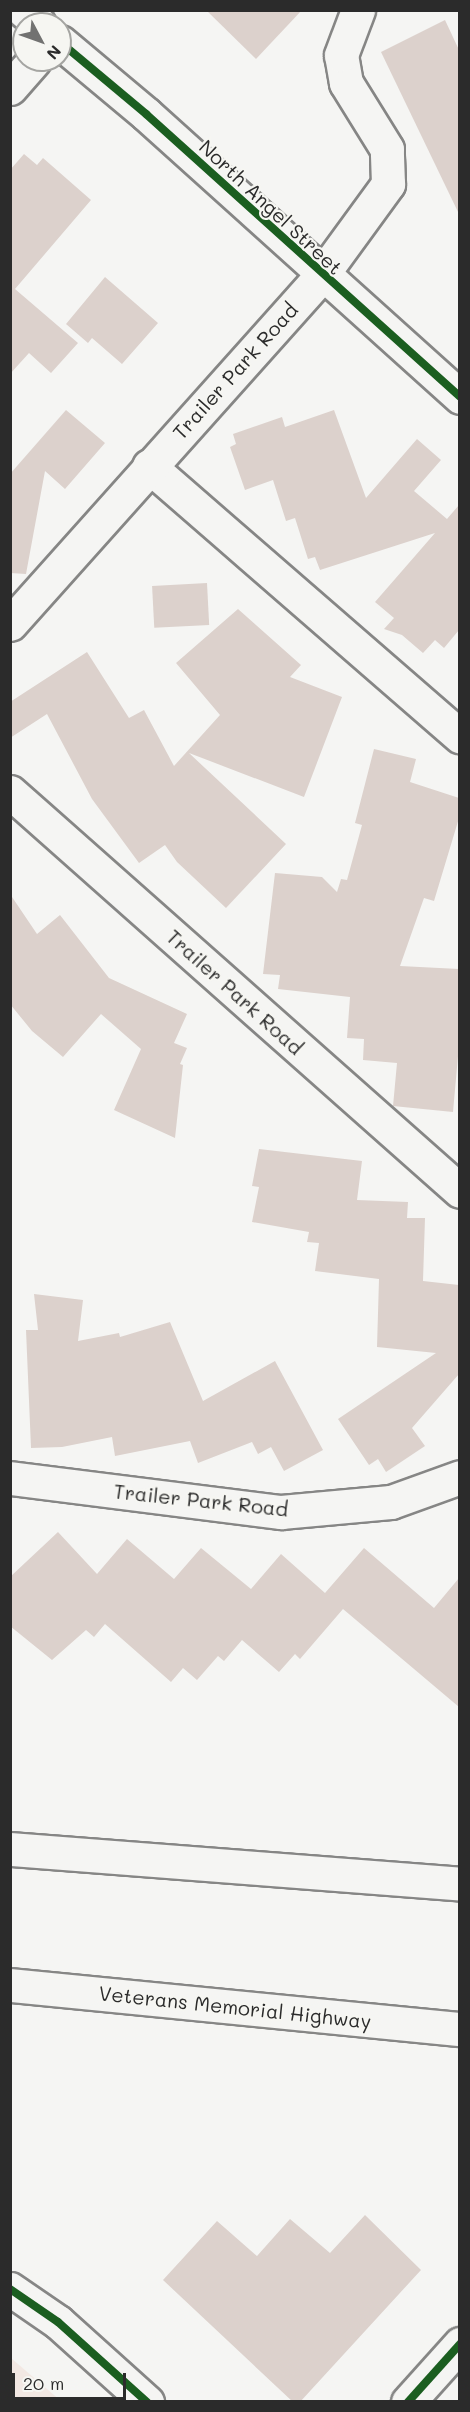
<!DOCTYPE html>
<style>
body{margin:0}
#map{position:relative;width:470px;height:2412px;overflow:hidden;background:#f5f5f3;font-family:Mali,sans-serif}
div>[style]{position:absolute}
.built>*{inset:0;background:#f2e8e3}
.building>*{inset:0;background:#dcd1cc;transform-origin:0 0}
.roads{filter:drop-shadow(2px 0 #868685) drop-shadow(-2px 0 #868685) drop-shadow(0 2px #868685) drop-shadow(0 -2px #868685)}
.minor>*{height:33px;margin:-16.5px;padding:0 16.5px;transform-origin:16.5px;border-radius:16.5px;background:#f5f5f3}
.highway>*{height:33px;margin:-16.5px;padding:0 16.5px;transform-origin:16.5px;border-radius:16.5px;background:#f5f5f3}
.cycleway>*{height:8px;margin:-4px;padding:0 4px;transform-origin:4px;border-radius:4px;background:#1b5e20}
span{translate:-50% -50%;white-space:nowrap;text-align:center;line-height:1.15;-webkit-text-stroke:4.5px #f6f6f2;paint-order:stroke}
.street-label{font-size:20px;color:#2b2b2b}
.frame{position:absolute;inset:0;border:12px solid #2b2b2b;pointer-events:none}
.north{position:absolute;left:12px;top:12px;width:60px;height:60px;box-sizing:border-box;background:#f6f6f2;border:2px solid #a5a5a2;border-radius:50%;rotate:131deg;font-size:16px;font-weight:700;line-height:24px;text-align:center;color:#2b2b2b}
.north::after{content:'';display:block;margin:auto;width:21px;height:27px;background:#727271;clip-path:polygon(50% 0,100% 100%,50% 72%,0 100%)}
.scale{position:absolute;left:12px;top:2373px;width:114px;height:27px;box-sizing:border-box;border:3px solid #2b2b2b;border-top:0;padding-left:8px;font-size:18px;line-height:21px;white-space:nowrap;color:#2b2b2b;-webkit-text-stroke:4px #f6f6f2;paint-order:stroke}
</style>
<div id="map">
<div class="built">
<div style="clip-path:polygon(10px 2358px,11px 2358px,61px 2401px,11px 2401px)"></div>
</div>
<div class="building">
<div style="clip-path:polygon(206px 10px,302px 10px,256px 59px)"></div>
<div style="clip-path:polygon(445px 20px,459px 50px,459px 214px,381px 52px)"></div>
<div style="clip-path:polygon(24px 154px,37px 165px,43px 158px,91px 200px,15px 289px,78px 343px,51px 373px,29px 353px,10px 374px,10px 170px)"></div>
<div style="clip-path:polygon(105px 277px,158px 323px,122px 364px,92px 338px,88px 343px,66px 324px)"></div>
<div style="clip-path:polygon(66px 410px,105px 443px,65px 489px,45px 471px,26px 574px,10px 573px,10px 474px)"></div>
<div style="clip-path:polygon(334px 410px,366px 498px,417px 439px,441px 460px,414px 491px,447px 519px,459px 505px,459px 630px,444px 648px,435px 640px,423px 653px,402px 635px,384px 629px,394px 618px,375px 602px,435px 533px,320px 570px,315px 557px,308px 559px,295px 518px,286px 521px,273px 480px,245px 490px,230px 447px,236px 444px,233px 434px,282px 417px,285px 427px)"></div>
<div style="left:207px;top:583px;width:42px;height:55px;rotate:87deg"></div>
<div style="clip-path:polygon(238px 609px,301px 665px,290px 677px,342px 697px,304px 797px,189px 753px,286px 844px,226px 908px,177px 862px,165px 845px,139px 863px,92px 799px,47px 714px,10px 738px,10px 702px,87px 652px,129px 718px,144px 710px,174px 766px,220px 715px,176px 663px)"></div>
<div style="clip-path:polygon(374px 749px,416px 759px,410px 782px,459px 798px,459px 818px,434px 901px,424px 898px,400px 966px,459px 969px,459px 1045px,453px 1112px,393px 1106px,397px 1063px,363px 1060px,364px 1039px,347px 1038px,350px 997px,278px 989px,280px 975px,263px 974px,275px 873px,322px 877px,337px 892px,341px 879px,347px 880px,362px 825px,355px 823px)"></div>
<div style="clip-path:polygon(10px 894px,37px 934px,60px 915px,109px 978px,187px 1014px,174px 1043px,187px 1048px,180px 1064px,183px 1065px,175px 1138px,114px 1110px,141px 1049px,101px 1014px,63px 1057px,32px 1031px,10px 1004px)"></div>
<div style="clip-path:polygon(259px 1149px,362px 1161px,357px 1200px,408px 1202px,407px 1218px,425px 1218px,423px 1281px,459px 1285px,459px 1374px,412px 1428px,425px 1446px,386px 1472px,378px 1459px,369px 1465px,338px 1419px,436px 1353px,377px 1347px,379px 1279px,315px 1271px,319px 1243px,307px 1242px,309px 1232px,252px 1222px,259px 1187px,252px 1186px)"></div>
<div style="clip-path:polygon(34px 1294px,83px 1300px,78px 1341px,119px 1333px,120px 1337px,170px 1322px,203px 1401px,275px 1361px,323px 1450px,284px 1471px,271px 1447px,258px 1454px,252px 1442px,198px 1463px,190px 1441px,115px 1456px,112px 1437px,62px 1447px,31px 1448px,26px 1330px,38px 1330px)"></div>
<div style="clip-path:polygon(58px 1532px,97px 1574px,127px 1539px,174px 1579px,201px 1548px,251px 1589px,281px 1554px,325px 1593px,364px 1548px,434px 1608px,459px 1578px,459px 1707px,343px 1609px,300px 1659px,295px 1654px,279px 1672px,242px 1640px,224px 1661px,218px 1656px,197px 1680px,183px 1668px,171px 1682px,105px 1624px,94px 1637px,86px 1630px,52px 1660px,10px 1626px,10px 1577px)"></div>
<div style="clip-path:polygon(365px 2215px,421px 2270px,300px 2402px,293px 2402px,163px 2280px,217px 2221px,257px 2256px,290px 2219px,330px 2253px)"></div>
</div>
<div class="roads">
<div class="minor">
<div style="left:23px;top:10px;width:21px;rotate:41deg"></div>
<div style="left:60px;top:42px;width:112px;rotate:39.9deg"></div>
<div style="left:146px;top:114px;width:423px;rotate:42deg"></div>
<div style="left:10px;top:88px;width:37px;rotate:-49deg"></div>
<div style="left:149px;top:466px;width:412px;rotate:41deg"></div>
<div style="left:10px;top:624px;width:467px;rotate:-48.2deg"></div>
<div style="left:321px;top:276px;width:114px;rotate:-53.9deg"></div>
<div style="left:388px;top:184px;width:35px;rotate:-92deg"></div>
<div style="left:387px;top:149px;width:78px;rotate:-121.8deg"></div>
<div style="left:346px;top:83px;width:28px;rotate:-100deg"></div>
<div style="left:341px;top:55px;width:48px;rotate:-69.3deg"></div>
<div style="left:10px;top:792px;width:601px;rotate:41.56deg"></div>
<div style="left:10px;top:1478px;width:273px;rotate:7.2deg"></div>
<div style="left:281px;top:1512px;width:110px;rotate:-5.2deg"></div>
<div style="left:391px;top:1502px;width:73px;rotate:-19.9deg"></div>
<div style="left:10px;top:2289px;width:58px;rotate:34.5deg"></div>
<div style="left:58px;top:2322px;width:120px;rotate:42deg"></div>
<div style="left:408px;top:2402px;width:78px;rotate:-48.1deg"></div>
</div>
<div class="highway">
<div style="left:10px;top:1849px;width:451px;rotate:4.4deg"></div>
<div style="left:10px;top:1985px;width:452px;rotate:5.6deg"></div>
</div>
</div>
<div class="cycleway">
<div style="left:60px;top:42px;width:112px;rotate:39.9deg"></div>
<div style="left:146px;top:114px;width:423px;rotate:42deg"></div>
<div style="left:10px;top:2289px;width:58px;rotate:34.5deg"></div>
<div style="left:58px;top:2322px;width:120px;rotate:42deg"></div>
<div style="left:408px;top:2402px;width:78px;rotate:-48.1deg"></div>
</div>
<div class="street-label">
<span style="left:271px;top:207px;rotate:43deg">North Angel Street</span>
<span style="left:235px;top:371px;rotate:-48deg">Trailer Park Road</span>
<span style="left:235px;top:992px;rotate:42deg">Trailer Park Road</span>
<span style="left:201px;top:1500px;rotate:6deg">Trailer Park Road</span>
<span style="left:235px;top:2007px;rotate:6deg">Veterans Memorial Highway</span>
</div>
<div class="frame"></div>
<div class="north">N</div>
<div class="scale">20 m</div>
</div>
